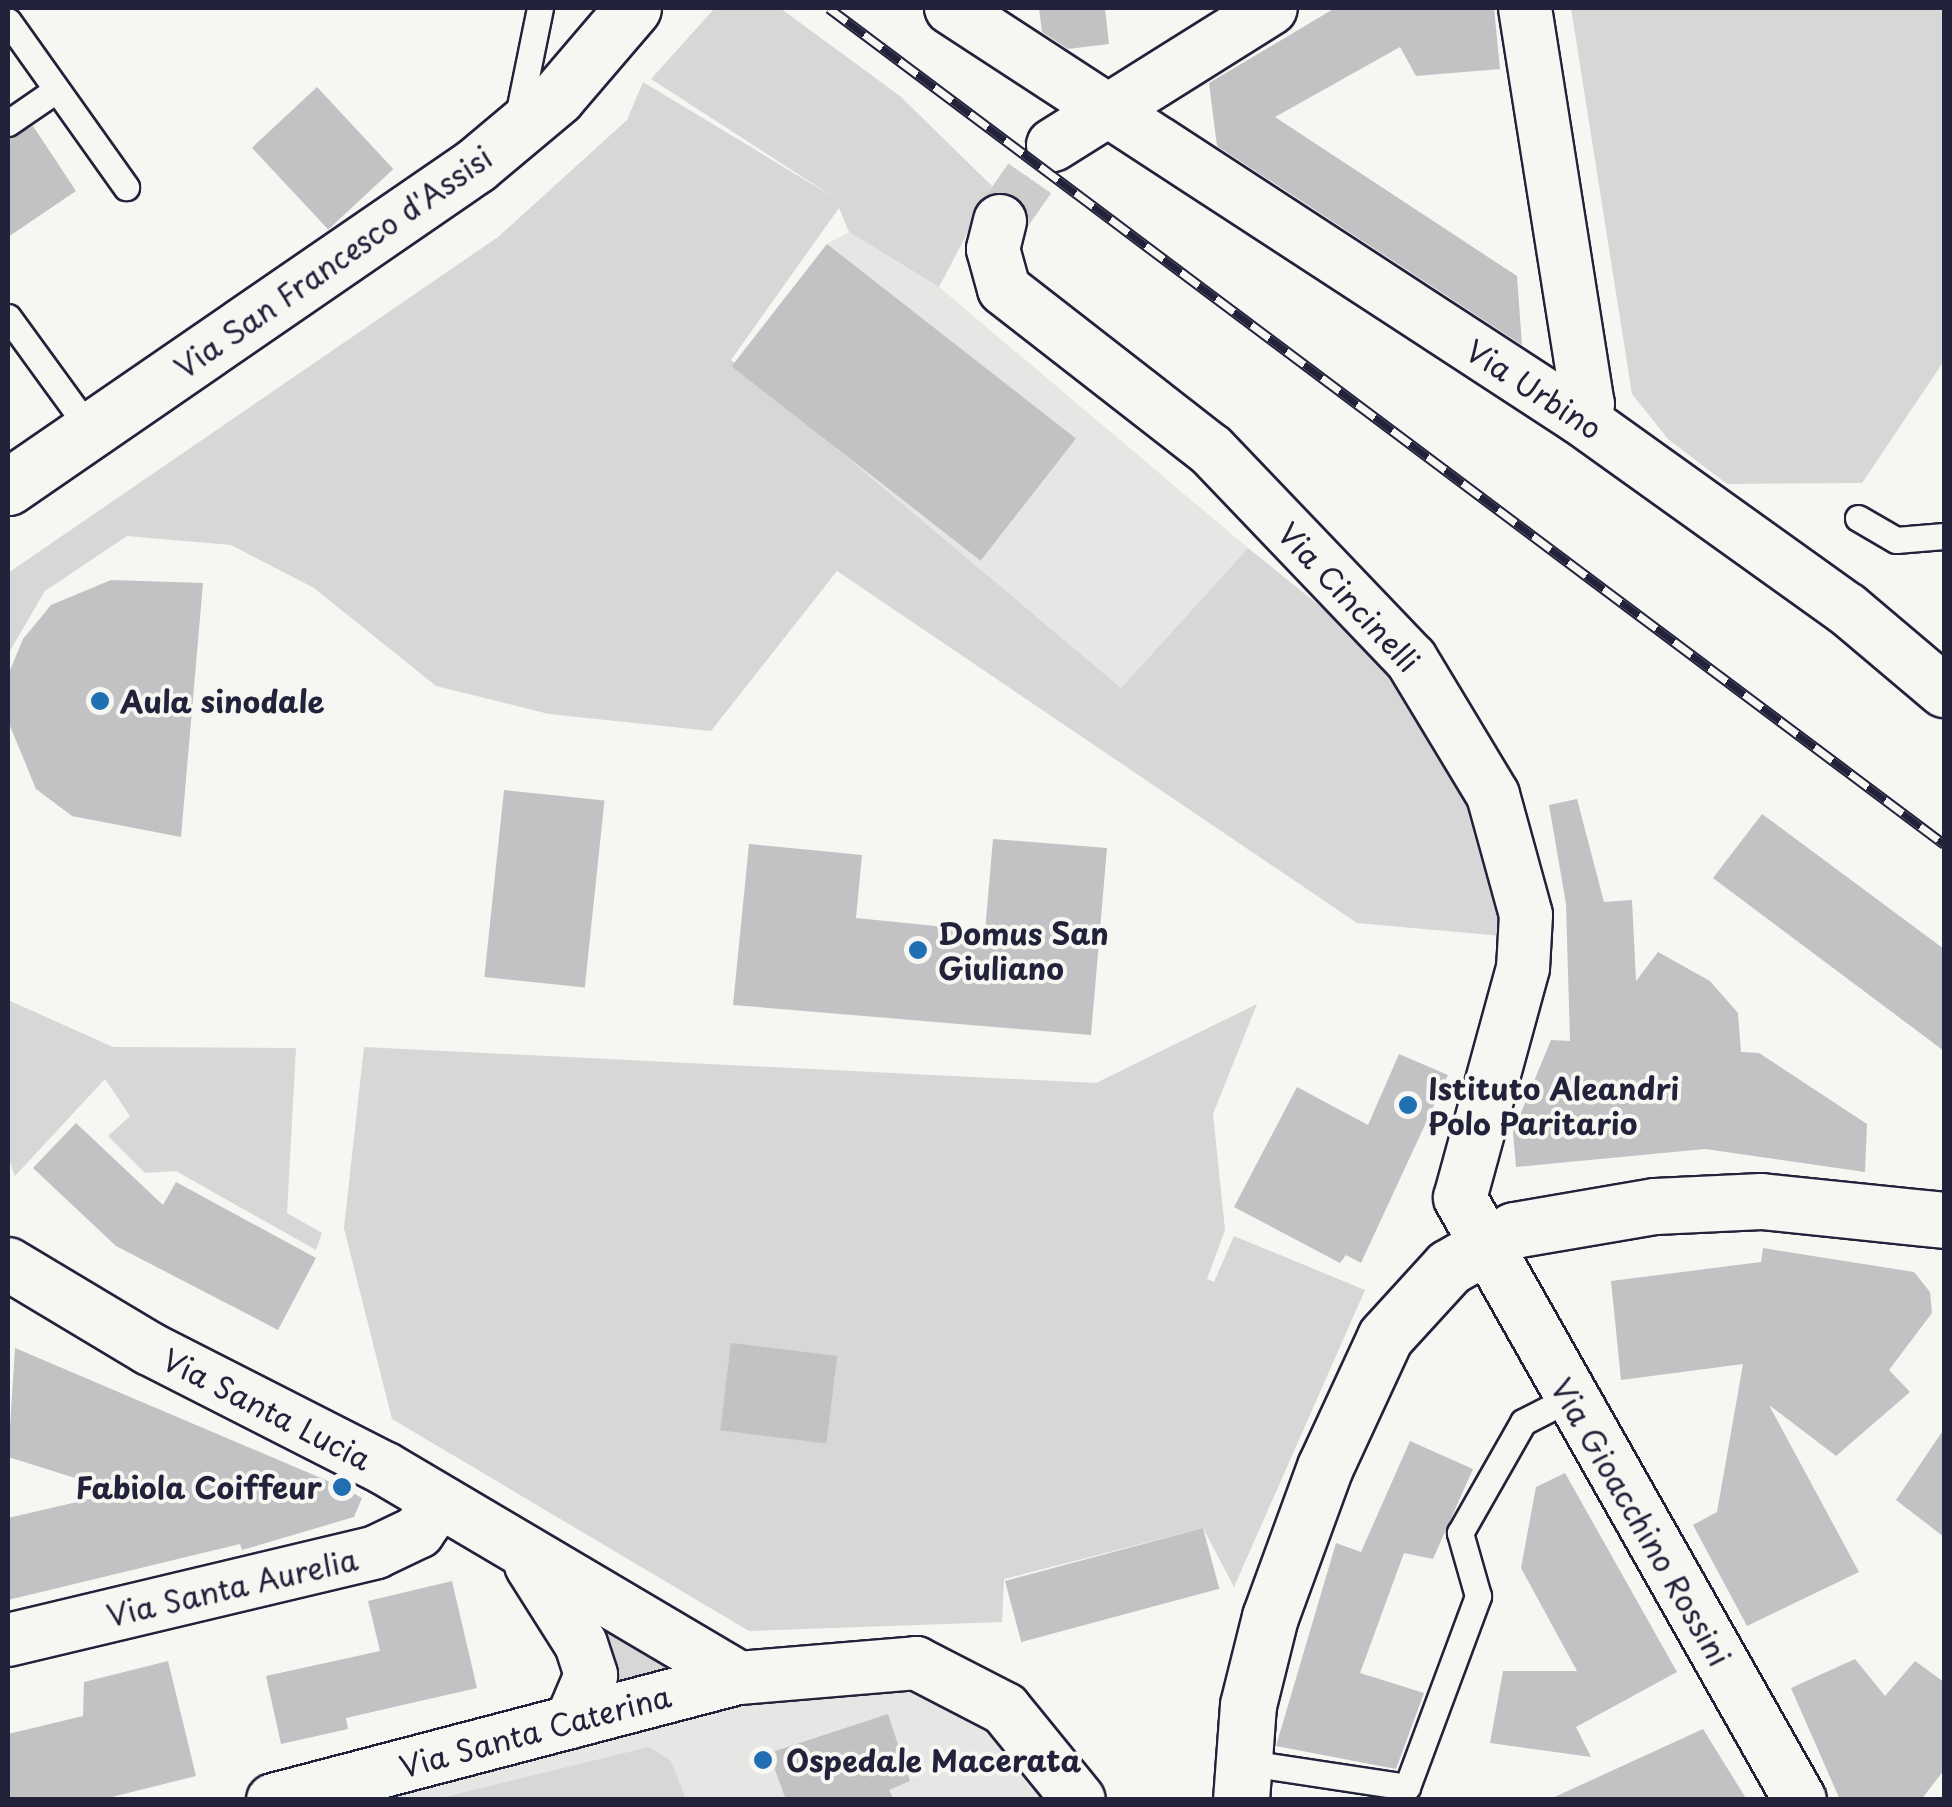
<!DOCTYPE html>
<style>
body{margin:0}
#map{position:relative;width:1952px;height:1807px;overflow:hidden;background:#f6f6f2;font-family:"Playpen Sans",sans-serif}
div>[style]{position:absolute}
.built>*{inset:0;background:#e6e6e4}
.green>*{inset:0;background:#d7d7d7}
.building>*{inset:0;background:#c2c2c4;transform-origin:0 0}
.minor-tunnel>*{height:52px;margin-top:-26px;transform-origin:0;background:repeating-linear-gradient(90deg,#cccccd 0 52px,transparent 0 78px)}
.roads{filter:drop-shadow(2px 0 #22223b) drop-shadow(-2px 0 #22223b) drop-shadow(0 2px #22223b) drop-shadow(0 -2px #22223b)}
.service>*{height:25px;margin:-12.5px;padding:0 12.5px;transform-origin:12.5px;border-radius:12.5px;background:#f6f6f2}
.minor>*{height:52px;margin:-26px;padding:0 26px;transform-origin:26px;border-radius:26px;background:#f6f6f2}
.secondary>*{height:55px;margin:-27.5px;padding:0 27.5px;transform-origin:27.5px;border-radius:27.5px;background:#f6f6f2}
.primary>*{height:55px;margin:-27.5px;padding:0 27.5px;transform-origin:27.5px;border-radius:27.5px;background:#f6f6f2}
.rail>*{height:11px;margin-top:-5.5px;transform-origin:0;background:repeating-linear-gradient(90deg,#f6f6f2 0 22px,#22223b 0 44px);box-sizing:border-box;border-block:2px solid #22223b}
.dots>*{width:28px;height:28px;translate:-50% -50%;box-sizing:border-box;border:5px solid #f6f6f2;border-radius:50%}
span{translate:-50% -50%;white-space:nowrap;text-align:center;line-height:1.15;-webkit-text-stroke:8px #f6f6f2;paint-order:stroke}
.street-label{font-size:30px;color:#22223b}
.poi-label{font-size:30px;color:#22223b;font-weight:700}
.left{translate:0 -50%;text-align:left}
.right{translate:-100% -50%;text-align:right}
.frame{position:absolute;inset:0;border:10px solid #22223b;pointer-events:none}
</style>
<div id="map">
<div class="built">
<div style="clip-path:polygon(849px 232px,939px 287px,1248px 548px,1121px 688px,732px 367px,827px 244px)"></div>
<div style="clip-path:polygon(893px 1681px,954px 1696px,1060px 1800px,340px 1800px,800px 1685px)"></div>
</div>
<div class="green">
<div style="clip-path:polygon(715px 8px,780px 8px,900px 96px,992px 186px,939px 287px,849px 232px,839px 208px,731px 360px,1121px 688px,1248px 548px,1377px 652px,1489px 836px,1502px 936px,1357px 923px,837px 571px,711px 731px,549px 714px,436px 686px,314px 588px,231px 545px,127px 536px,45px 591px,8px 654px,8px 573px,498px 237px,627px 120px,643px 82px,835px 198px,651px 79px)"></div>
<div style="clip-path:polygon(1571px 8px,1944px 8px,1944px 361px,1862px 483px,1727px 484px,1668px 439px,1632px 394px)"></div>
<div style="clip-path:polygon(8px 1000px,113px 1047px,296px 1048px,287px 1213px,322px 1233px,316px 1250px,176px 1171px,145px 1173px,108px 1136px,130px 1116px,105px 1079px,15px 1176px,8px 1157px)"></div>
<div style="clip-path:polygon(1257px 1004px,1213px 1114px,1225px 1230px,1207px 1279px,1214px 1282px,1234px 1236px,1365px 1290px,1234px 1587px,1203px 1528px,1004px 1579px,1002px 1622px,749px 1631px,392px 1419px,344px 1228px,364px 1047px,1096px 1083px)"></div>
<div style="clip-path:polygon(605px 1624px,679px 1668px,616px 1682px)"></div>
<div style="clip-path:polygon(649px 1747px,671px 1761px,686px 1799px,436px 1799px)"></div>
</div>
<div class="building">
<div style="clip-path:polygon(1039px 8px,1105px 8px,1109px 44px,1068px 49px,1042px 32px)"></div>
<div style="clip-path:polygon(1335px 8px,1494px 8px,1500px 69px,1416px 76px,1400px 47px,1275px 117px,1517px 276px,1522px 345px,1217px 146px,1209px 83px)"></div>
<div style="left:317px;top:87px;width:112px;height:89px;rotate:47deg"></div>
<div style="clip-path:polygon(33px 126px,76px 191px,8px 237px,8px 139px)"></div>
<div style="left:827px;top:244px;width:316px;height:155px;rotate:38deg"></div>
<div style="clip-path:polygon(111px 580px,203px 583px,181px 837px,72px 816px,36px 789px,8px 721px,8px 675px,23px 639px,51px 605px)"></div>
<div style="left:504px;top:790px;width:101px;height:188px;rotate:6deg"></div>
<div style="clip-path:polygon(1577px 799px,1604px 902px,1632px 900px,1636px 981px,1658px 952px,1710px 981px,1738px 1013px,1741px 1052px,1759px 1053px,1867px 1124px,1865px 1172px,1705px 1149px,1516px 1167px,1513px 1132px,1551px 1040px,1570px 1041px,1566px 904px,1549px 805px)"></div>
<div style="clip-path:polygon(1762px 814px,1944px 949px,1944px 1051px,1713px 878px)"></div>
<div style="clip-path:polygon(993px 839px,1107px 848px,1091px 1035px,733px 1005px,749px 844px,862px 855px,856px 918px,985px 931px)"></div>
<div style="clip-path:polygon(1399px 1054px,1448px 1075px,1361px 1263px,1346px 1255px,1340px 1263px,1234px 1207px,1297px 1087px,1368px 1125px)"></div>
<div style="clip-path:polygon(76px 1123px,163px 1205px,176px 1182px,316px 1258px,278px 1330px,116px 1246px,33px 1168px)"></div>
<div style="clip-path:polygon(1763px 1248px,1914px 1272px,1930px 1292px,1932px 1313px,1889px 1370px,1910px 1392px,1836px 1456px,1769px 1405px,1859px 1572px,1747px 1626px,1693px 1525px,1717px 1512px,1743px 1364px,1621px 1380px,1611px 1281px,1761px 1262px)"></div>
<div style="left:731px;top:1343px;width:107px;height:88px;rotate:7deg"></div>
<div style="clip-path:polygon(15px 1348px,342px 1487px,362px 1498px,354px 1517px,242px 1550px,240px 1544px,8px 1600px,8px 1518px,120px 1492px,8px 1457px)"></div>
<div style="clip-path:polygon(1944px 1429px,1944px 1537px,1896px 1500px)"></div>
<div style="clip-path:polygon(1410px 1441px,1473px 1469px,1433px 1559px,1404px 1553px,1360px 1673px,1424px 1693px,1396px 1769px,1276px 1746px,1336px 1543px,1361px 1552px)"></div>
<div style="clip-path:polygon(1565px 1473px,1677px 1672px,1576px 1727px,1591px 1757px,1490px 1743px,1503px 1671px,1577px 1671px,1521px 1568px,1536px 1487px)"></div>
<div style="left:1203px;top:1528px;width:63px;height:205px;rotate:75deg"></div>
<div style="clip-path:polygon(452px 1581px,477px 1688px,346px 1718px,348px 1729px,281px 1744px,266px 1676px,380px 1651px,368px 1601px)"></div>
<div style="clip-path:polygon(1855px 1659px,1885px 1696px,1915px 1661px,1944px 1682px,1944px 1770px,1921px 1800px,1840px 1800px,1791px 1688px)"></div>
<div style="clip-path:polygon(168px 1661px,196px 1776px,100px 1800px,8px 1800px,8px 1734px,83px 1716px,84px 1682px)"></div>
<div style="clip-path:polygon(888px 1714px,910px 1781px,889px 1790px,894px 1800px,786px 1800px,769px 1753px)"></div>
<div style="clip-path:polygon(1703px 1729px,1747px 1800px,1548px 1800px)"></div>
</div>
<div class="minor-tunnel">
<div style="left:1000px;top:221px;width:93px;rotate:-55.1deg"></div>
</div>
<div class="roads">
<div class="service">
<div style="left:8px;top:21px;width:204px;rotate:54.6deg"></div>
<div style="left:517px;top:121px;width:115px;rotate:-78.5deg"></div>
<div style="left:8px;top:123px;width:58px;rotate:-34.5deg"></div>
<div style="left:8px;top:317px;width:140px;rotate:54deg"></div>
<div style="left:1858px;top:518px;width:44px;rotate:30.1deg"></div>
<div style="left:1896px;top:540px;width:48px;rotate:-4.8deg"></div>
<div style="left:1242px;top:1762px;width:167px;rotate:8.6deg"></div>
<div style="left:1407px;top:1787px;width:204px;rotate:-69.6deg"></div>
<div style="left:1478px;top:1596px;width:66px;rotate:-105.9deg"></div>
<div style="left:1460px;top:1533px;width:128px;rotate:-60.4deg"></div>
<div style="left:1523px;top:1422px;width:53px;rotate:-27.1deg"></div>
</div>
<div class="minor">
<div style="left:951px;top:8px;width:751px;rotate:33.1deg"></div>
<div style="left:1580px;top:418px;width:328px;rotate:35.6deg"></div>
<div style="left:1847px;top:609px;width:127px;rotate:40.2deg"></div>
<div style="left:1525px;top:8px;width:401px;rotate:81deg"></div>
<div style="left:1588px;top:404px;width:16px;rotate:120deg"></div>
<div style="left:1053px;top:145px;width:257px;rotate:-32.1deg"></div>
<div style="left:1000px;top:221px;width:29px;rotate:104deg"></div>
<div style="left:993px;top:249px;width:41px;rotate:74.6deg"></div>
<div style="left:1004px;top:289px;width:262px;rotate:37.9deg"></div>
<div style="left:1211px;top:450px;width:289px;rotate:46.3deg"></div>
<div style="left:1411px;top:659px;width:159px;rotate:58.9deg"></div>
<div style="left:1493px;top:795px;width:124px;rotate:74.6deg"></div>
<div style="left:1526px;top:915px;width:53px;rotate:93.2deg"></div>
<div style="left:1523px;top:968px;width:238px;rotate:105.3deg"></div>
<div style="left:1460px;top:1198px;width:691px;rotate:60.54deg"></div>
<div style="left:8px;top:1264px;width:165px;rotate:30.9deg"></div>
<div style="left:150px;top:1349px;width:263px;rotate:27deg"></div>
<div style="left:384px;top:1468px;width:412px;rotate:30.6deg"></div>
<div style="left:531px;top:1565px;width:93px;rotate:57.7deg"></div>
<div style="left:581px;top:1644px;width:33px;rotate:72deg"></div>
<div style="left:591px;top:1675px;width:51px;rotate:113.1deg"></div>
<div style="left:8px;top:1640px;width:378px;rotate:-13.4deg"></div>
<div style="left:376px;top:1552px;width:47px;rotate:-25.5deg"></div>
<div style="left:418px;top:1532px;width:35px;rotate:-55deg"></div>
<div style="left:273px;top:1800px;width:482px;rotate:-14.7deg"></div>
<div style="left:739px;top:1678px;width:178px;rotate:-4.8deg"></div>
<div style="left:916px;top:1663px;width:100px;rotate:27.3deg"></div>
<div style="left:1005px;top:1709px;width:117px;rotate:50.9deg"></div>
</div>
<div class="secondary">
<div style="left:1241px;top:1800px;width:95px;rotate:-85.8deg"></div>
<div style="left:1248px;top:1705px;width:91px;rotate:-76deg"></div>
<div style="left:1270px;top:1617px;width:160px;rotate:-69.9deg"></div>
<div style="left:1325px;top:1467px;width:143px;rotate:-65.2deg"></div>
<div style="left:1385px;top:1337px;width:95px;rotate:-47.6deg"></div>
<div style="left:1449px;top:1267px;width:75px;rotate:-29.6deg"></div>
<div style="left:1514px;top:1230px;width:143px;rotate:-9.7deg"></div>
<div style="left:1655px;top:1206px;width:106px;rotate:-2.7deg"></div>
<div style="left:1761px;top:1201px;width:184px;rotate:5.9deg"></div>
</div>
<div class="primary">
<div style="left:8px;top:487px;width:568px;rotate:-34.53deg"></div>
<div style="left:476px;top:165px;width:106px;rotate:-40deg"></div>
<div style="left:557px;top:97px;width:117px;rotate:-49.5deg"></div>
</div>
</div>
<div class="rail">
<div style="left:829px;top:8px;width:1394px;rotate:36.86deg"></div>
</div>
<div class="dots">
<div style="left:100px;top:701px;background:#1f6fb2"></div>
<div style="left:918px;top:950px;background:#1f6fb2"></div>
<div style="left:1408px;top:1105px;background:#1f6fb2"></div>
<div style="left:342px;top:1487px;background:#1f6fb2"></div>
<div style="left:763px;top:1760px;background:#1f6fb2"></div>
</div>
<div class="street-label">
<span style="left:333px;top:262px;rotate:-35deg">Via San Francesco d'Assisi</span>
<span style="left:1534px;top:389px;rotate:33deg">Via Urbino</span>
<span style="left:1349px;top:597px;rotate:47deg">Via Cincinelli</span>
<span style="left:267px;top:1409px;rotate:27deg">Via Santa Lucia</span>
<span style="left:1641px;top:1522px;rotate:60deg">Via Gioacchino Rossini</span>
<span style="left:232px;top:1587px;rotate:-13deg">Via Santa Aurelia</span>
<span style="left:535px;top:1731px;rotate:-15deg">Via Santa Caterina</span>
</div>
<div class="poi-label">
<span class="left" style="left:120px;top:701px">Aula sinodale</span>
<span class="left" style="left:938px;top:950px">Domus San<br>Giuliano</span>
<span class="left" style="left:1428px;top:1105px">Istituto Aleandri<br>Polo Paritario</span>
<span class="right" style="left:322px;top:1487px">Fabiola Coiffeur</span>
<span class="left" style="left:786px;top:1760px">Ospedale Macerata</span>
</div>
<div class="frame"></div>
</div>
